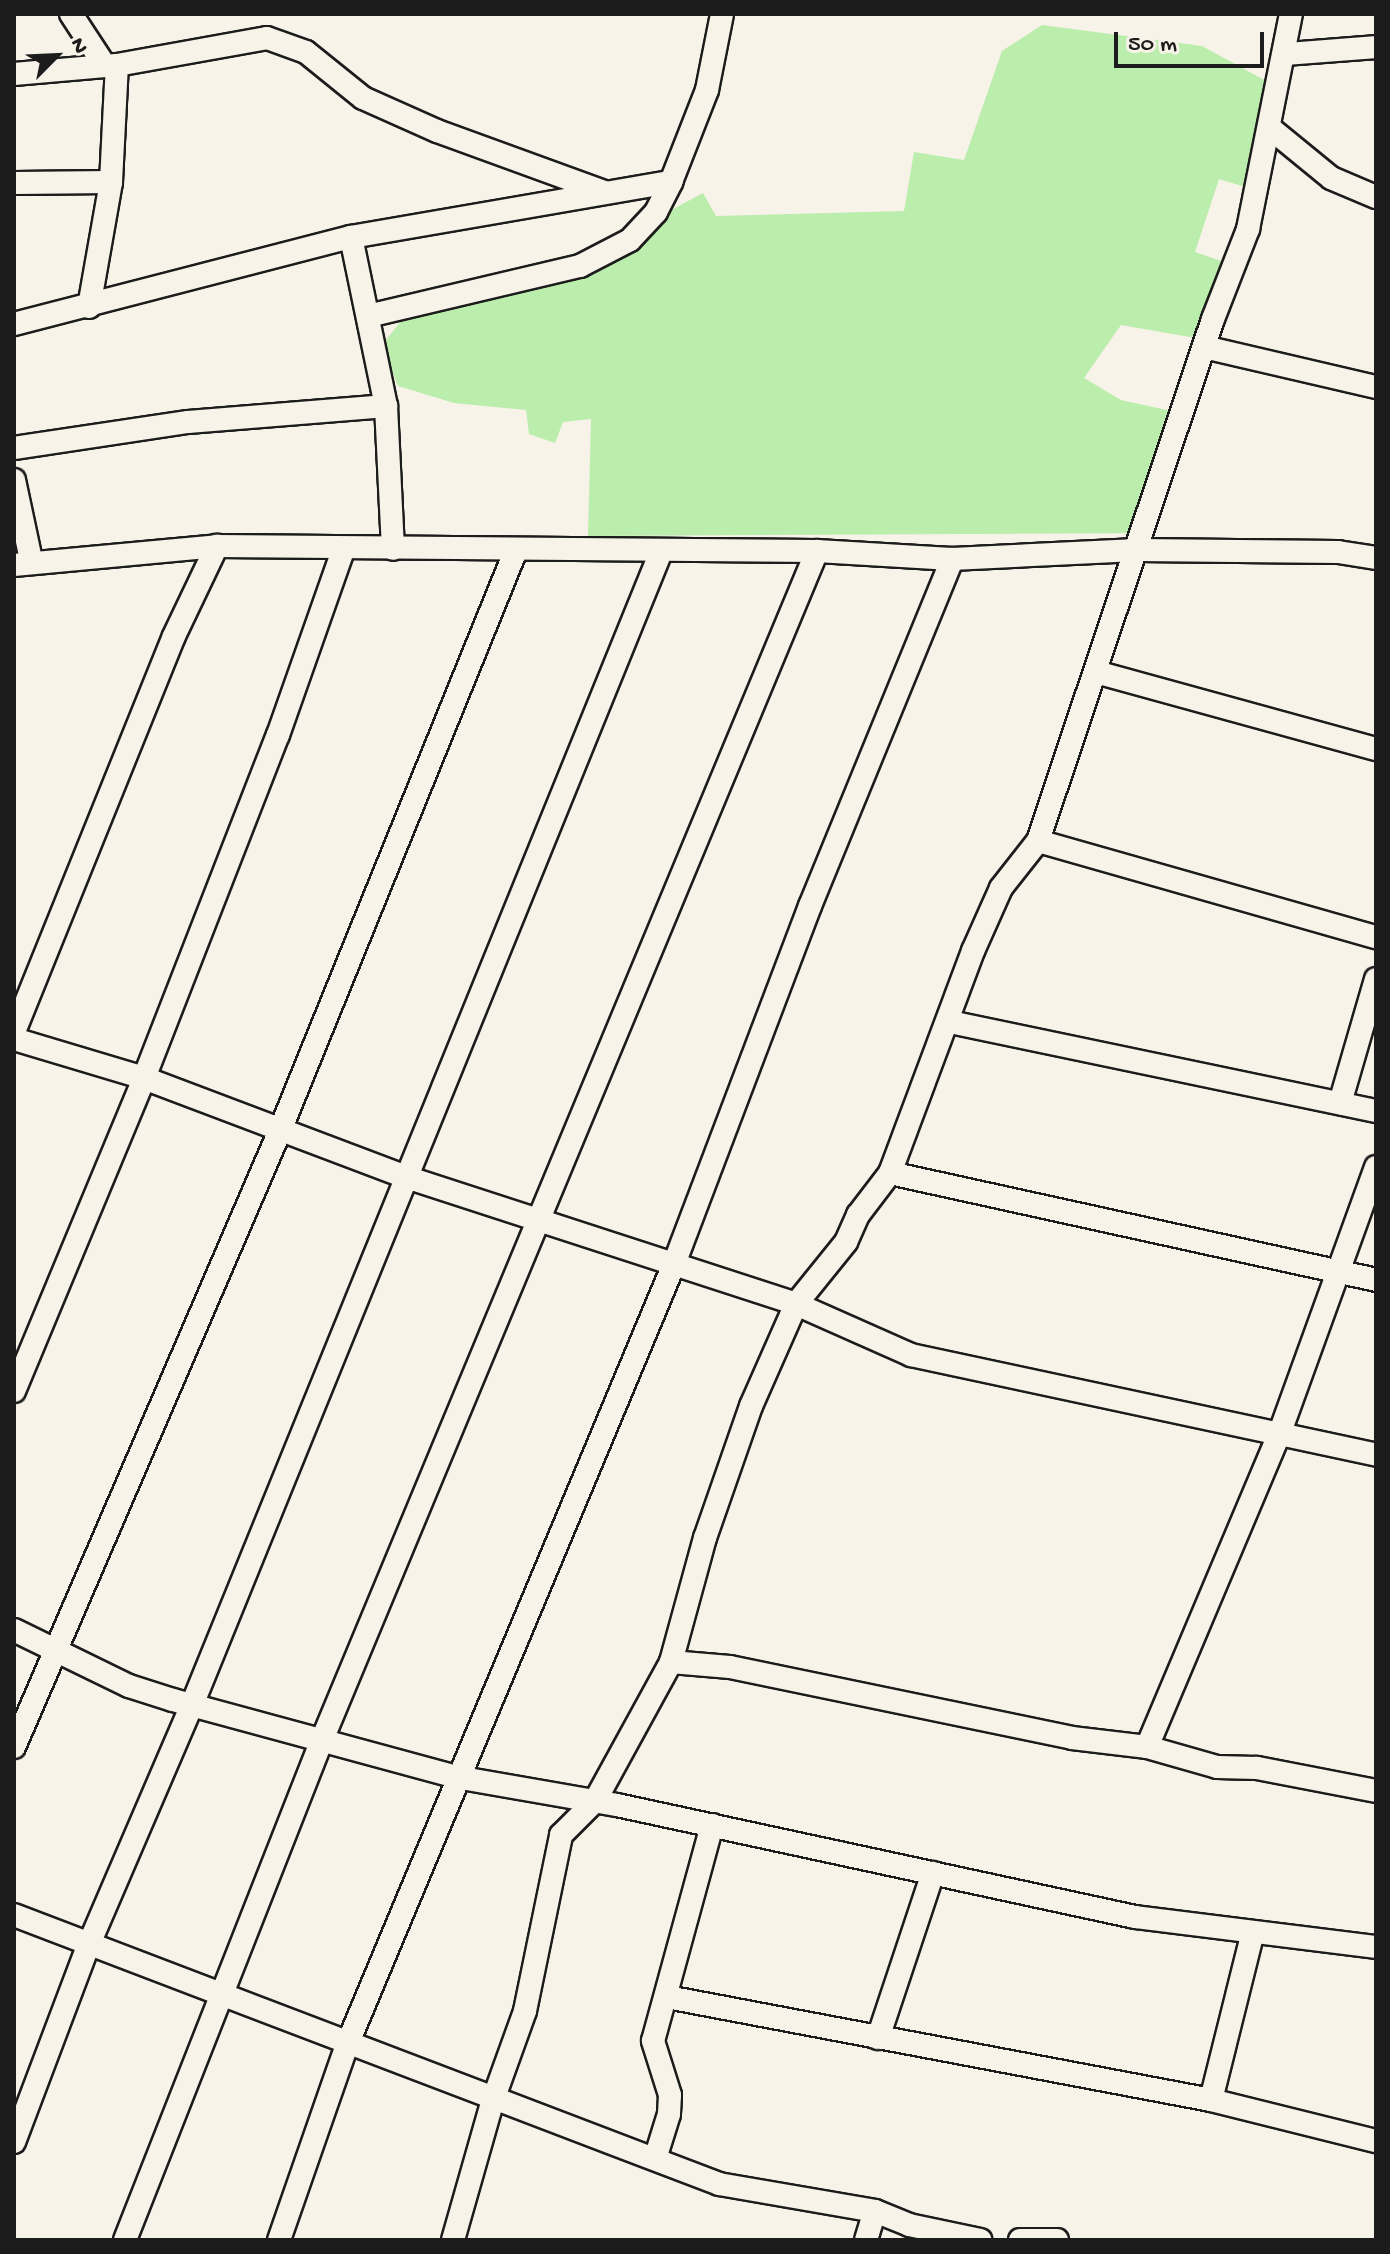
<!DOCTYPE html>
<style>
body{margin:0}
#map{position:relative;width:1390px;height:2254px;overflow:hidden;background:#f7f3e8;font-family:"Gochi Hand",sans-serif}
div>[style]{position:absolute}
.green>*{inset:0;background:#bbedad}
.roads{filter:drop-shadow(2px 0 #1c1c1c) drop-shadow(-2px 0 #1c1c1c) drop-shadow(0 2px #1c1c1c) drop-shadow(0 -2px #1c1c1c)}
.minor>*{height:22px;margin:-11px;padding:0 11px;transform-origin:11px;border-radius:11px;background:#f7f3e8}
span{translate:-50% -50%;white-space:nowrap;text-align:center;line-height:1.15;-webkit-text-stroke:6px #f7f3e8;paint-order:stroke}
.frame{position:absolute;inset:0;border:16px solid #1c1c1c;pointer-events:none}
.north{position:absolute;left:16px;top:16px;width:80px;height:80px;-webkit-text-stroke:6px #f7f3e8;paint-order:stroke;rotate:66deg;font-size:22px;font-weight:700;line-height:32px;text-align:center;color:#1c1c1c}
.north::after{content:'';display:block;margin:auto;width:28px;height:36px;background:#1c1c1c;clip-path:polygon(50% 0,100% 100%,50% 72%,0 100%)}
.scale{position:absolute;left:1114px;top:32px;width:150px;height:36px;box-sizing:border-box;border:4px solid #1c1c1c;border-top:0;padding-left:10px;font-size:24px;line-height:28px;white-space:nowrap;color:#1c1c1c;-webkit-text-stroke:6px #f7f3e8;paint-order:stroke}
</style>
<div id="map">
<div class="green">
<div style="clip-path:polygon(1042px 25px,1202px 46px,1268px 82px,1262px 192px,1219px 179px,1195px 252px,1239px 267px,1213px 341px,1121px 325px,1084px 378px,1121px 400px,1194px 416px,1155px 533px,588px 536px,591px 419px,563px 422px,555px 443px,529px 434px,526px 410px,454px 403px,398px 386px,382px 345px,405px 316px,600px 270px,662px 215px,703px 193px,716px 216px,904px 211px,914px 152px,964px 160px,1002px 51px)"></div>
</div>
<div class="roads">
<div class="minor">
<div style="left:71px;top:14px;width:62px;rotate:56.8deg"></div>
<div style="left:1286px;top:54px;width:90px;rotate:-4.4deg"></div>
<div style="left:14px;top:74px;width:103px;rotate:-5deg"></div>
<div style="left:117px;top:65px;width:152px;rotate:-10.2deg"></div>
<div style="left:267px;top:38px;width:41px;rotate:19.7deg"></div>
<div style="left:306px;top:52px;width:73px;rotate:38.9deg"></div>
<div style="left:363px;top:98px;width:81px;rotate:24deg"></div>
<div style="left:437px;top:131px;width:179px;rotate:20deg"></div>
<div style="left:1270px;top:128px;width:79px;rotate:39.3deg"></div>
<div style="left:1331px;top:178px;width:49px;rotate:22.9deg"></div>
<div style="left:14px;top:183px;width:97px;rotate:-0.6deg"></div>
<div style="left:351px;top:237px;width:173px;rotate:78.3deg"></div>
<div style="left:386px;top:406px;width:143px;rotate:87.2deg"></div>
<div style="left:89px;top:307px;width:127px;rotate:-80deg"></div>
<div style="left:111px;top:182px;width:117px;rotate:-87.1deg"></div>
<div style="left:368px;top:316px;width:218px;rotate:-13.3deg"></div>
<div style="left:580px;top:266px;width:56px;rotate:-27.5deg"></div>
<div style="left:630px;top:240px;width:38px;rotate:-47deg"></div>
<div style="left:656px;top:212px;width:34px;rotate:-63deg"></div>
<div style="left:14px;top:324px;width:348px;rotate:-14.5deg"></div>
<div style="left:351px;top:237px;width:325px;rotate:-9.8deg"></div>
<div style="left:671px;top:182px;width:99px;rotate:-68.6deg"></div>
<div style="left:707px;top:90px;width:77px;rotate:-78.8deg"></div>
<div style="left:1204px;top:347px;width:177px;rotate:13.1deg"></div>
<div style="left:14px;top:448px;width:176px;rotate:-8.5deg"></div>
<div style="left:188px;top:422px;width:199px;rotate:-4.6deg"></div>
<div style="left:14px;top:480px;width:82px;rotate:78deg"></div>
<div style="left:14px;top:565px;width:204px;rotate:-5.3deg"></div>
<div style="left:217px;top:546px;width:600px;rotate:0.48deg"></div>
<div style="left:817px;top:551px;width:135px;rotate:3.4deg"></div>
<div style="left:952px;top:559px;width:185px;rotate:-2.8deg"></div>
<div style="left:1137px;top:550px;width:201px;rotate:0.6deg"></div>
<div style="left:1338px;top:552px;width:38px;rotate:9deg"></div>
<div style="left:1096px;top:672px;width:290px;rotate:15.4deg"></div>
<div style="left:1038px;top:841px;width:351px;rotate:15.9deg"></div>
<div style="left:950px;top:1022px;width:435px;rotate:11.8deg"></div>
<div style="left:14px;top:1032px;width:427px;rotate:-68deg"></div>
<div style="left:174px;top:636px;width:100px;rotate:-64.5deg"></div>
<div style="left:14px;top:1039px;width:136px;rotate:16.7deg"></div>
<div style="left:144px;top:1078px;width:280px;rotate:20.7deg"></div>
<div style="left:406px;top:1177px;width:410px;rotate:18deg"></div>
<div style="left:796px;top:1304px;width:126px;rotate:23.9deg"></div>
<div style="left:911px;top:1355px;width:476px;rotate:12.1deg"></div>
<div style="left:1340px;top:1103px;width:129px;rotate:-73.8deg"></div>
<div style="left:890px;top:1173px;width:498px;rotate:12.4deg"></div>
<div style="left:14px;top:1391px;width:339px;rotate:-67.4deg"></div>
<div style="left:144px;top:1078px;width:368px;rotate:-68.7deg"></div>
<div style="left:278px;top:735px;width:198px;rotate:-70.6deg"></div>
<div style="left:14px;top:1630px;width:128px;rotate:26deg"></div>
<div style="left:129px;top:1686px;width:46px;rotate:17.7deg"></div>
<div style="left:173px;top:1700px;width:293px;rotate:15.2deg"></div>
<div style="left:456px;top:1777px;width:163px;rotate:9.9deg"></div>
<div style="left:617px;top:1805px;width:530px;rotate:12.2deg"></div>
<div style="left:1135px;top:1917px;width:243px;rotate:7.1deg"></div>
<div style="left:671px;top:1662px;width:59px;rotate:4.8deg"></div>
<div style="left:730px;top:1667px;width:349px;rotate:11.7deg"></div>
<div style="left:1072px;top:1738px;width:76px;rotate:6.8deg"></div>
<div style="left:1147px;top:1747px;width:339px;rotate:-67.1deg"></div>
<div style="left:1279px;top:1435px;width:285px;rotate:-70.1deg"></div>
<div style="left:14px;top:1747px;width:669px;rotate:-66.66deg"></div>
<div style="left:279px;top:1133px;width:629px;rotate:-67.88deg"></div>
<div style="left:1147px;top:1747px;width:73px;rotate:15.9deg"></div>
<div style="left:1217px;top:1767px;width:40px;rotate:1.4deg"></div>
<div style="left:1257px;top:1768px;width:121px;rotate:10.9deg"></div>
<div style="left:14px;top:1915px;width:755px;rotate:20.88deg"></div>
<div style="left:719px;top:2184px;width:158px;rotate:9.8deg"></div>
<div style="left:875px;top:2211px;width:37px;rotate:22deg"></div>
<div style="left:909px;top:2225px;width:73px;rotate:11.9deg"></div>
<div style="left:667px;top:1997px;width:554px;rotate:10.72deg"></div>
<div style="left:1211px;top:2100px;width:170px;rotate:14deg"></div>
<div style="left:878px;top:2038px;width:174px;rotate:-71.6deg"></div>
<div style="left:1211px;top:2100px;width:170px;rotate:-76deg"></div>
<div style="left:14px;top:2142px;width:212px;rotate:-69.3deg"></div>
<div style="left:89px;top:1944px;width:260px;rotate:-66.7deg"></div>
<div style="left:192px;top:1705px;width:1245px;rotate:-67.87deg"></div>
<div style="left:655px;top:2159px;width:47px;rotate:-72.7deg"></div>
<div style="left:669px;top:2114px;width:19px;rotate:-87deg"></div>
<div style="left:670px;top:2095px;width:57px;rotate:-107.5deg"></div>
<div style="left:653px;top:2041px;width:224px;rotate:-74.7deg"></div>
<div style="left:125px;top:2240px;width:537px;rotate:-68.5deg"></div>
<div style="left:322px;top:1740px;width:1288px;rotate:-67.4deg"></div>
<div style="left:279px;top:2240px;width:207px;rotate:-70.8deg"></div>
<div style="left:347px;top:2045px;width:847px;rotate:-67.28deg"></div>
<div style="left:674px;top:1264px;width:383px;rotate:-69.2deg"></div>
<div style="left:810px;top:906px;width:375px;rotate:-67.7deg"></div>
<div style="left:453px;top:2240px;width:146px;rotate:-74.1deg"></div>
<div style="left:493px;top:2100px;width:95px;rotate:-70.2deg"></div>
<div style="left:525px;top:2011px;width:180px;rotate:-78.4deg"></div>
<div style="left:561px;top:1835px;width:48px;rotate:-45deg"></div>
<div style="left:595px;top:1801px;width:158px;rotate:-61.3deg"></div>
<div style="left:671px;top:1662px;width:129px;rotate:-74.7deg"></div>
<div style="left:705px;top:1538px;width:140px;rotate:-70.8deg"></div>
<div style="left:751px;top:1406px;width:111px;rotate:-66.2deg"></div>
<div style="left:796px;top:1304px;width:80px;rotate:-51.1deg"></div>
<div style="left:846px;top:1242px;width:30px;rotate:-66deg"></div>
<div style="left:858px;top:1215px;width:53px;rotate:-52.7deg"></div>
<div style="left:890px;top:1173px;width:237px;rotate:-69.5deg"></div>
<div style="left:973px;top:951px;width:69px;rotate:-66deg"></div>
<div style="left:1001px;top:888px;width:60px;rotate:-51.8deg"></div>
<div style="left:1038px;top:841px;width:551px;rotate:-71.47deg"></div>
<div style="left:1213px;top:319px;width:97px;rotate:-68.7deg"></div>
<div style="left:1248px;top:229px;width:219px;rotate:-78.7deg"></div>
<div style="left:866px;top:2240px;width:30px;rotate:-73deg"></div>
<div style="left:1020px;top:2240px;width:37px"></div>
</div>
</div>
<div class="frame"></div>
<div class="north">N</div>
<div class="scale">50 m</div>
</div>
